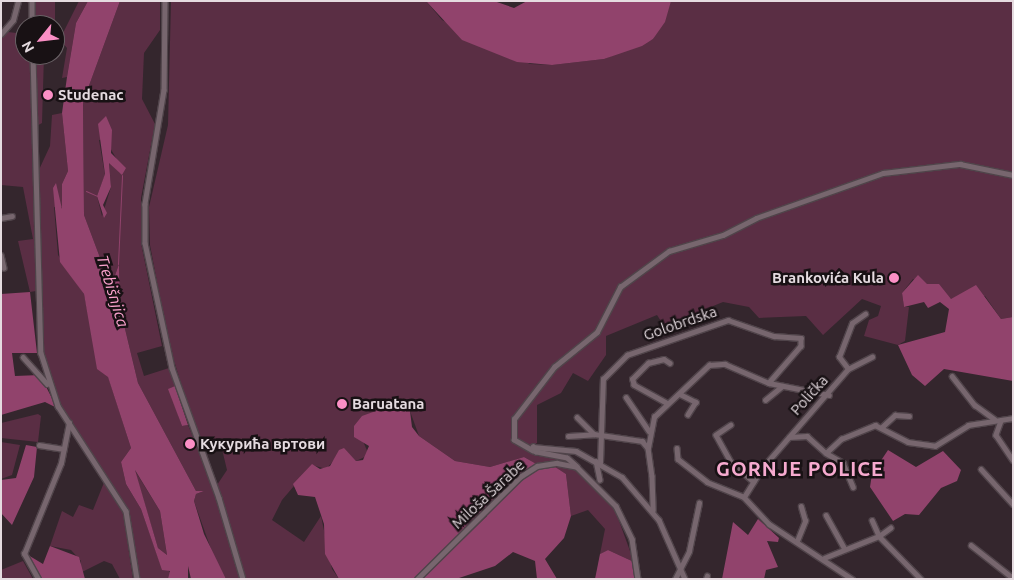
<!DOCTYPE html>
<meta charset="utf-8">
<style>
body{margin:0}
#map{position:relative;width:1014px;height:580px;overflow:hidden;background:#34262d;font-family:Ubuntu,sans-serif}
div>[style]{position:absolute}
.green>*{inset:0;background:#5a2e44}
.forest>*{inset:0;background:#91436c}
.stream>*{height:1px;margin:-0.5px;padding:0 0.5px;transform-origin:0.5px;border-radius:0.5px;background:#91436c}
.roads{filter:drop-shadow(1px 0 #50444a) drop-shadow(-1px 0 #50444a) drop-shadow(0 1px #50444a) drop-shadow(0 -1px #50444a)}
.minor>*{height:4.5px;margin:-2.25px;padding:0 2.25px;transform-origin:2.25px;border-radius:2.25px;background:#77666e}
.dots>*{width:14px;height:14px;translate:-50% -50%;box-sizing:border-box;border:2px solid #181114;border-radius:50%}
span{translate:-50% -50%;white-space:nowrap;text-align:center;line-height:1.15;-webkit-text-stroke:5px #181114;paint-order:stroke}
.poi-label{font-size:15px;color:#e5dbe0;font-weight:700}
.left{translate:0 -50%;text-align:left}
.right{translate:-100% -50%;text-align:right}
.street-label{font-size:15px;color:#e5dbe0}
.water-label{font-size:16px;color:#fda4cf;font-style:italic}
.district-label{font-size:20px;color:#f6aacf;font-weight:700;letter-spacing:1px}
.frame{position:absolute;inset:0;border:2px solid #e5dbe0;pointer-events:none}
.north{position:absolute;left:15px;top:15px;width:50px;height:50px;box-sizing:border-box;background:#181114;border:1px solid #6a6266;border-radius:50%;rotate:241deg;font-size:14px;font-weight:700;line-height:20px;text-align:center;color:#e5dbe0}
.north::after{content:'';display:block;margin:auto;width:18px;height:22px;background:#fb8fc5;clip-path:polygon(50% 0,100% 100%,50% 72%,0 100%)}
</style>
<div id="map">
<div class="green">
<div style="clip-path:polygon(26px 1px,55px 1px,55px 27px,63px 33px,79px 1px,88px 1px,76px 23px,67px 77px,62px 78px,67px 48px,55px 34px,55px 25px,30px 25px,30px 5px)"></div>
<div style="clip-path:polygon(evenodd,120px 1px,160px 1px,160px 30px,144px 53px,142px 99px,155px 124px,141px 198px,141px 243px,162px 346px,137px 353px,144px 376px,169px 368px,175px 386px,169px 389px,182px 426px,188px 425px,211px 480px,240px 579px,226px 579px,212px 552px,194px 501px,196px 494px,204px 491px,196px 491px,138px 383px,120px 308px,119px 264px,111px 287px,84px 215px,83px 102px,120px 1px,111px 138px,109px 146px,116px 158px,120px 173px,109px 162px,111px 187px,102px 216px,97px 196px,105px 175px,99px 140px,111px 138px)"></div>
<div style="clip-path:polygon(171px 1px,426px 1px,442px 20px,530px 64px,552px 65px,604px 59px,653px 39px,671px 1px,1013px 1px,1013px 175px,942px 164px,883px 172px,723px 234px,669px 250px,619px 287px,597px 332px,564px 357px,514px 419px,511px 430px,515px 444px,558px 456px,557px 461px,538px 465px,524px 457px,490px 467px,455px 461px,419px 436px,410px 411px,384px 408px,362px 439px,369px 455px,356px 461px,344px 449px,326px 469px,312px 465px,282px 500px,272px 520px,304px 542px,321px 516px,332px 569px,339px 579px,246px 579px,217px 485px,227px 470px,221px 445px,199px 436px,193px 421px,169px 345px,150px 245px,149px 207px,168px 125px)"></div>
<div style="clip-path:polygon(8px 32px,25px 34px,25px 55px,44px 55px,42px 123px,33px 128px,36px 291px,30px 292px,18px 241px,33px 239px,23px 187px,1px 185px,1px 39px)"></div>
<div style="clip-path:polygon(62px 113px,68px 171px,62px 184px,63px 207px,54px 207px,58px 255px,84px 294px,99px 367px,108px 376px,131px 448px,121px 462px,126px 484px,141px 509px,160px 563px,172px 574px,168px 579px,137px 579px,126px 511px,48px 385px,41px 353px,37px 174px,50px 146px,52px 115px)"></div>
<div style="clip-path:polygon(960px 164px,1013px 176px,1013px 317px,1001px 319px,985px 296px,951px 299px,913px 279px,902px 293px,904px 307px,909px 307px,905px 341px,898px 345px,864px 336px,869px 320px,878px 316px,881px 306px,862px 299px,823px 335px,806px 316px,759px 318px,749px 307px,723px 302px,664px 326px,657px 315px,606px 336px,606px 355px,588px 381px,573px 373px,561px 393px,537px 405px,537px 443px,529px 448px,520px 445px,512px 433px,512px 425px,555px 368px,598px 333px,620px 288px,669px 251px,884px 173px)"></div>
<div style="clip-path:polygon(38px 414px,41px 416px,38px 442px,1px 438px,1px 423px)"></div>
<div style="clip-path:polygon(1px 442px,20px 445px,12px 475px,1px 479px)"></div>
<div style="clip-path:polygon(557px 464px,578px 470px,614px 507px,634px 562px,608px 550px,600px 554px,605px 529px,588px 510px,571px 516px,566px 474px,554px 467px)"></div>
<div style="clip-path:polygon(134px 469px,160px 511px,167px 555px,158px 548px)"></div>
<div style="clip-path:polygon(105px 480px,123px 512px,133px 579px,120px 579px,112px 564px,104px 561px,80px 573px,81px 561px,71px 550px,50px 546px,62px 511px,73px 517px,79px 505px,93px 510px)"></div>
<div style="clip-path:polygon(23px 561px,33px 579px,1px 579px,1px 570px)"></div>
</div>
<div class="forest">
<div style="clip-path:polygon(evenodd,88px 1px,120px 1px,83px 102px,84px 215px,111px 287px,119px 264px,120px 308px,138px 383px,196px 491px,204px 491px,196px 494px,194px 501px,204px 534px,226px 579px,191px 579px,188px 566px,188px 579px,168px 579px,170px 571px,162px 570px,141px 509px,126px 484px,121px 462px,131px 448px,108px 377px,97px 369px,84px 294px,60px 262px,53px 188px,56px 183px,62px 209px,62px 184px,68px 171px,62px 113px,67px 77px,76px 23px,88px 1px,135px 470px,160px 511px,167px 555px,158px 548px,135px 470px)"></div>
<div style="clip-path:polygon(426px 1px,494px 1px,514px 8px,527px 1px,671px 1px,665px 22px,653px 39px,642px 46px,604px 59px,552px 65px,517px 62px,462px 40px)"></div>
<div style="clip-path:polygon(106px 116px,112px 130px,111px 153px,126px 168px,122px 175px,109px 163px,111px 187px,103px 205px,107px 213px,104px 218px,97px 196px,105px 174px,98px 124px)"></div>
<div style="clip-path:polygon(918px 275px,927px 284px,939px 284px,951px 299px,976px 285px,1001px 319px,1013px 317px,1013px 381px,944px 369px,925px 386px,912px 375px,898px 345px,945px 332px,949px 309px,940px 302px,928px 308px,924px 302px,904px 307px,902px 293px)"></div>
<div style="clip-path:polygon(30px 292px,37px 353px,12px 353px,15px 376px,40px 375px,57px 408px,45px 402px,1px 415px,1px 294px)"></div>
<div style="clip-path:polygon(175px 386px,188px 425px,182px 426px,168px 389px)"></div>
<div style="clip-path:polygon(384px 408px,410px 411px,412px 427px,419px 436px,455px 461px,490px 467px,524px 457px,540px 466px,557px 464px,555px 467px,566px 474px,571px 516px,564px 538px,545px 559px,557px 579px,537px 579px,535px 561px,513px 552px,495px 566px,456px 579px,422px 579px,487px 516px,481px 513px,414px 579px,339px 579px,325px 554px,324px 524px,315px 497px,298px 495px,293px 484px,312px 464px,320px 469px,330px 466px,339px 450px,344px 448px,356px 461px,363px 460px,369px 446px,354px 437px,354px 426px,362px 416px)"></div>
<div style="clip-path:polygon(26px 445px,37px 447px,34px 477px,12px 525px,1px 513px,1px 480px,16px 478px)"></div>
<div style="clip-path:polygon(888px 450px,916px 467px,943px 451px,961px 470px,957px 481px,941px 488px,919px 515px,905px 514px,893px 521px,870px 487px,872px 474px)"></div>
<div style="clip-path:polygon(758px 519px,779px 538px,778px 542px,767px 541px,778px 567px,766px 570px,764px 579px,722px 579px,733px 522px,748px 535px)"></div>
<div style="clip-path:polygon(50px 546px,79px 557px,85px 579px,42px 579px,28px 555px,43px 564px)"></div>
<div style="clip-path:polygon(608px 550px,634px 562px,636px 579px,595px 579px,600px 554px)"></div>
</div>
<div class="stream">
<div style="left:86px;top:191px;width:12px;rotate:24deg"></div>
<div style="left:118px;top:264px;width:89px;rotate:-87.4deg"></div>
</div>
<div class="roads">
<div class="minor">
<div style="left:32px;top:1px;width:24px;rotate:90deg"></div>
<div style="left:165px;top:1px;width:89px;rotate:90.6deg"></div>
<div style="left:164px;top:90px;width:116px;rotate:99.5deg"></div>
<div style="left:145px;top:204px;width:39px;rotate:90deg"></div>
<div style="left:145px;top:243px;width:128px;rotate:77.8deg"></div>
<div style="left:172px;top:368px;width:138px;rotate:70.1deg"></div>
<div style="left:219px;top:498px;width:84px;rotate:73.5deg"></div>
<div style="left:1px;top:34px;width:18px;rotate:-49deg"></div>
<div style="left:13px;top:20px;width:20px;rotate:-75deg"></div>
<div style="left:33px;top:55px;width:298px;rotate:88.5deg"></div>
<div style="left:41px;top:353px;width:56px;rotate:72.2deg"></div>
<div style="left:58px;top:406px;width:125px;rotate:57.1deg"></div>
<div style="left:126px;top:511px;width:69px;rotate:80.8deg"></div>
<div style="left:1px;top:218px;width:11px;rotate:-10deg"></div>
<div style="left:1px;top:255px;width:13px;rotate:77deg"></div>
<div style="left:23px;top:357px;width:36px;rotate:48deg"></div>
<div style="left:848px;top:369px;width:15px;rotate:-127deg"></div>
<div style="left:839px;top:357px;width:36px;rotate:-69deg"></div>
<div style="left:852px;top:323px;width:16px;rotate:-35deg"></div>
<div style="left:952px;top:376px;width:37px;rotate:52deg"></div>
<div style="left:975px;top:405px;width:24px;rotate:36deg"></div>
<div style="left:680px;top:394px;width:18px;rotate:27deg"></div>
<div style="left:696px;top:402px;width:15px;rotate:122deg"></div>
<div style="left:626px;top:397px;width:41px;rotate:55.9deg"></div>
<div style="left:765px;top:400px;width:22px;rotate:-39deg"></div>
<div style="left:666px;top:403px;width:37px;rotate:-151deg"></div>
<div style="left:634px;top:385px;width:6px;rotate:-108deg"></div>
<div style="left:632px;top:379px;width:23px;rotate:-45deg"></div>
<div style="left:648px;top:363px;width:16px;rotate:-14deg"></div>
<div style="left:664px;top:359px;width:7px;rotate:34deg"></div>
<div style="left:577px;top:417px;width:24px;rotate:45deg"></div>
<div style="left:1001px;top:421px;width:15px;rotate:110deg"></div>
<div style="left:996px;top:435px;width:30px;rotate:56deg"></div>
<div style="left:731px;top:425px;width:18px;rotate:146deg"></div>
<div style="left:716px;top:435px;width:31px;rotate:61deg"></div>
<div style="left:731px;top:462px;width:30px;rotate:41deg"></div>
<div style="left:881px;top:428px;width:19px;rotate:-43deg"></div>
<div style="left:895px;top:415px;width:14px;rotate:4deg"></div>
<div style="left:568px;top:436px;width:26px;rotate:-4deg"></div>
<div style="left:594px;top:434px;width:49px;rotate:8.3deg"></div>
<div style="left:642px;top:441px;width:9px;rotate:49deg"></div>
<div style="left:648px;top:448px;width:28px;rotate:82deg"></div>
<div style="left:652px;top:476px;width:34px;rotate:88deg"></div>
<div style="left:789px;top:437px;width:18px;rotate:-3deg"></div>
<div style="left:807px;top:436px;width:25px;rotate:42deg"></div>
<div style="left:826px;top:453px;width:21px;rotate:-43deg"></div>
<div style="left:841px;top:439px;width:37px;rotate:-22deg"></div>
<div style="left:875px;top:425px;width:37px;rotate:27deg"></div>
<div style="left:908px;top:442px;width:27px;rotate:8deg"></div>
<div style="left:935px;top:446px;width:39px;rotate:-32deg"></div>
<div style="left:968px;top:425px;width:46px;rotate:-8.8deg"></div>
<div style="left:39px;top:445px;width:25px;rotate:9deg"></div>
<div style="left:648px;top:448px;width:32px;rotate:-79deg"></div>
<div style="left:654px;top:417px;width:76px;rotate:-43.4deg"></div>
<div style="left:709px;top:365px;width:16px;rotate:-4deg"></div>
<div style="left:725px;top:364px;width:48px;rotate:23.4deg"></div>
<div style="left:769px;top:383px;width:61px;rotate:11.3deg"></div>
<div style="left:677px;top:448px;width:11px;rotate:85deg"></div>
<div style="left:678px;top:459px;width:37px;rotate:38deg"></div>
<div style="left:707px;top:482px;width:40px;rotate:22deg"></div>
<div style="left:533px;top:451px;width:22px;rotate:-150deg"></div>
<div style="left:514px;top:440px;width:21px;rotate:-90deg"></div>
<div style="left:514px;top:419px;width:66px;rotate:-52.4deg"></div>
<div style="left:554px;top:367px;width:55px;rotate:-39.1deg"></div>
<div style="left:597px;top:332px;width:51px;rotate:-62.9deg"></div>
<div style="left:620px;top:287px;width:61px;rotate:-36.3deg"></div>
<div style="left:669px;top:251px;width:56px;rotate:-16.5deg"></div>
<div style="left:723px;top:235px;width:37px;rotate:-27deg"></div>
<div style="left:756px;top:218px;width:135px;rotate:-19.5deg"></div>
<div style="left:883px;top:173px;width:78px;rotate:-6.7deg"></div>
<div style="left:960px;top:164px;width:54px;rotate:11.7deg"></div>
<div style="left:826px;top:453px;width:20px;rotate:30deg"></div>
<div style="left:843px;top:463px;width:26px;rotate:67deg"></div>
<div style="left:596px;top:461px;width:19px;rotate:78deg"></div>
<div style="left:600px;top:463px;width:84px;rotate:-88deg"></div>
<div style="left:603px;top:379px;width:34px;rotate:-45deg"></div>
<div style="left:627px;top:355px;width:107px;rotate:-19.1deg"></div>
<div style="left:728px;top:320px;width:49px;rotate:19.2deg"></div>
<div style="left:774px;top:336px;width:27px;rotate:4deg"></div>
<div style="left:801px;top:338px;width:8px;rotate:90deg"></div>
<div style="left:801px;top:346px;width:49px;rotate:130.9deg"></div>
<div style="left:577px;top:467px;width:13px;rotate:-138deg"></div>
<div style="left:567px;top:458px;width:32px;rotate:-169deg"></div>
<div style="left:536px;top:452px;width:6px;rotate:-121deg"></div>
<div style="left:533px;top:447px;width:43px;rotate:5.3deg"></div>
<div style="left:576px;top:451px;width:53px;rotate:29.5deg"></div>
<div style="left:622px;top:477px;width:57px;rotate:49.3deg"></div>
<div style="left:659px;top:520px;width:64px;rotate:66.2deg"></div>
<div style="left:981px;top:469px;width:47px;rotate:47.6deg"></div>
<div style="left:744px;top:497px;width:36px;rotate:-58deg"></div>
<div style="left:763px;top:467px;width:130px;rotate:-49.1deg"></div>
<div style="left:848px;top:369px;width:27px;rotate:-27deg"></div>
<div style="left:744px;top:497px;width:37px;rotate:47deg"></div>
<div style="left:769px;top:524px;width:100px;rotate:33.5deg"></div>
<div style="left:826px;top:515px;width:38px;rotate:61deg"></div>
<div style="left:872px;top:520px;width:17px;rotate:66deg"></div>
<div style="left:879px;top:536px;width:14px;rotate:-36deg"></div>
<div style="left:797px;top:541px;width:22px;rotate:-68deg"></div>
<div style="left:805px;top:521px;width:15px;rotate:-106deg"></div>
<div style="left:971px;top:545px;width:53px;rotate:38.2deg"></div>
<div style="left:824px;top:558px;width:59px;rotate:-21.8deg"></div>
<div style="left:879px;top:536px;width:60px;rotate:45.7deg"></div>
<div style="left:38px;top:579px;width:29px;rotate:-119deg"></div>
<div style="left:24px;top:554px;width:98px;rotate:-67.9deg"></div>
<div style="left:61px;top:463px;width:41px;rotate:-78.7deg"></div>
<div style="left:417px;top:579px;width:145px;rotate:-44.7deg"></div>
<div style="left:520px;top:477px;width:20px;rotate:-33deg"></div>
<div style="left:537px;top:466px;width:20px;rotate:-9deg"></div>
<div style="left:557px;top:463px;width:20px;rotate:11deg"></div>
<div style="left:577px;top:467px;width:55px;rotate:45deg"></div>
<div style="left:616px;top:506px;width:37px;rotate:64deg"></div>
<div style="left:632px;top:539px;width:40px;rotate:81.5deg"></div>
<div style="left:675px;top:579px;width:31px;rotate:-63deg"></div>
<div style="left:689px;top:551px;width:49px;rotate:-78.2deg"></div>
<div style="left:706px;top:579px;width:3px;rotate:-72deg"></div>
</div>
</div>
<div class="dots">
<div style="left:48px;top:95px;background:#fb8fc5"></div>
<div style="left:894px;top:278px;background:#fb8fc5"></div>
<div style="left:342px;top:404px;background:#fb8fc5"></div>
<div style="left:190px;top:444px;background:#fb8fc5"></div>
</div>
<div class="poi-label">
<span class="left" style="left:58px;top:95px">Studenac</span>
<span class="right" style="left:884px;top:278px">Brankovića Kula</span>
<span class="left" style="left:352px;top:404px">Baruatana</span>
<span class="left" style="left:200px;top:444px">Кукурића вртови</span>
</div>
<div class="street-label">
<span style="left:680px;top:323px;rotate:-19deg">Golobrdska</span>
<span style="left:809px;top:395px;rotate:-48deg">Polička</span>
<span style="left:488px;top:494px;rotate:-43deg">Miloša Šarabe</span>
</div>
<div class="water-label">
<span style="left:113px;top:291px;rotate:73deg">Trebišnjica</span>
</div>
<div class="district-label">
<span style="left:800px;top:468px">GORNJE POLICE</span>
</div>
<div class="frame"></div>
<div class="north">N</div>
</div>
